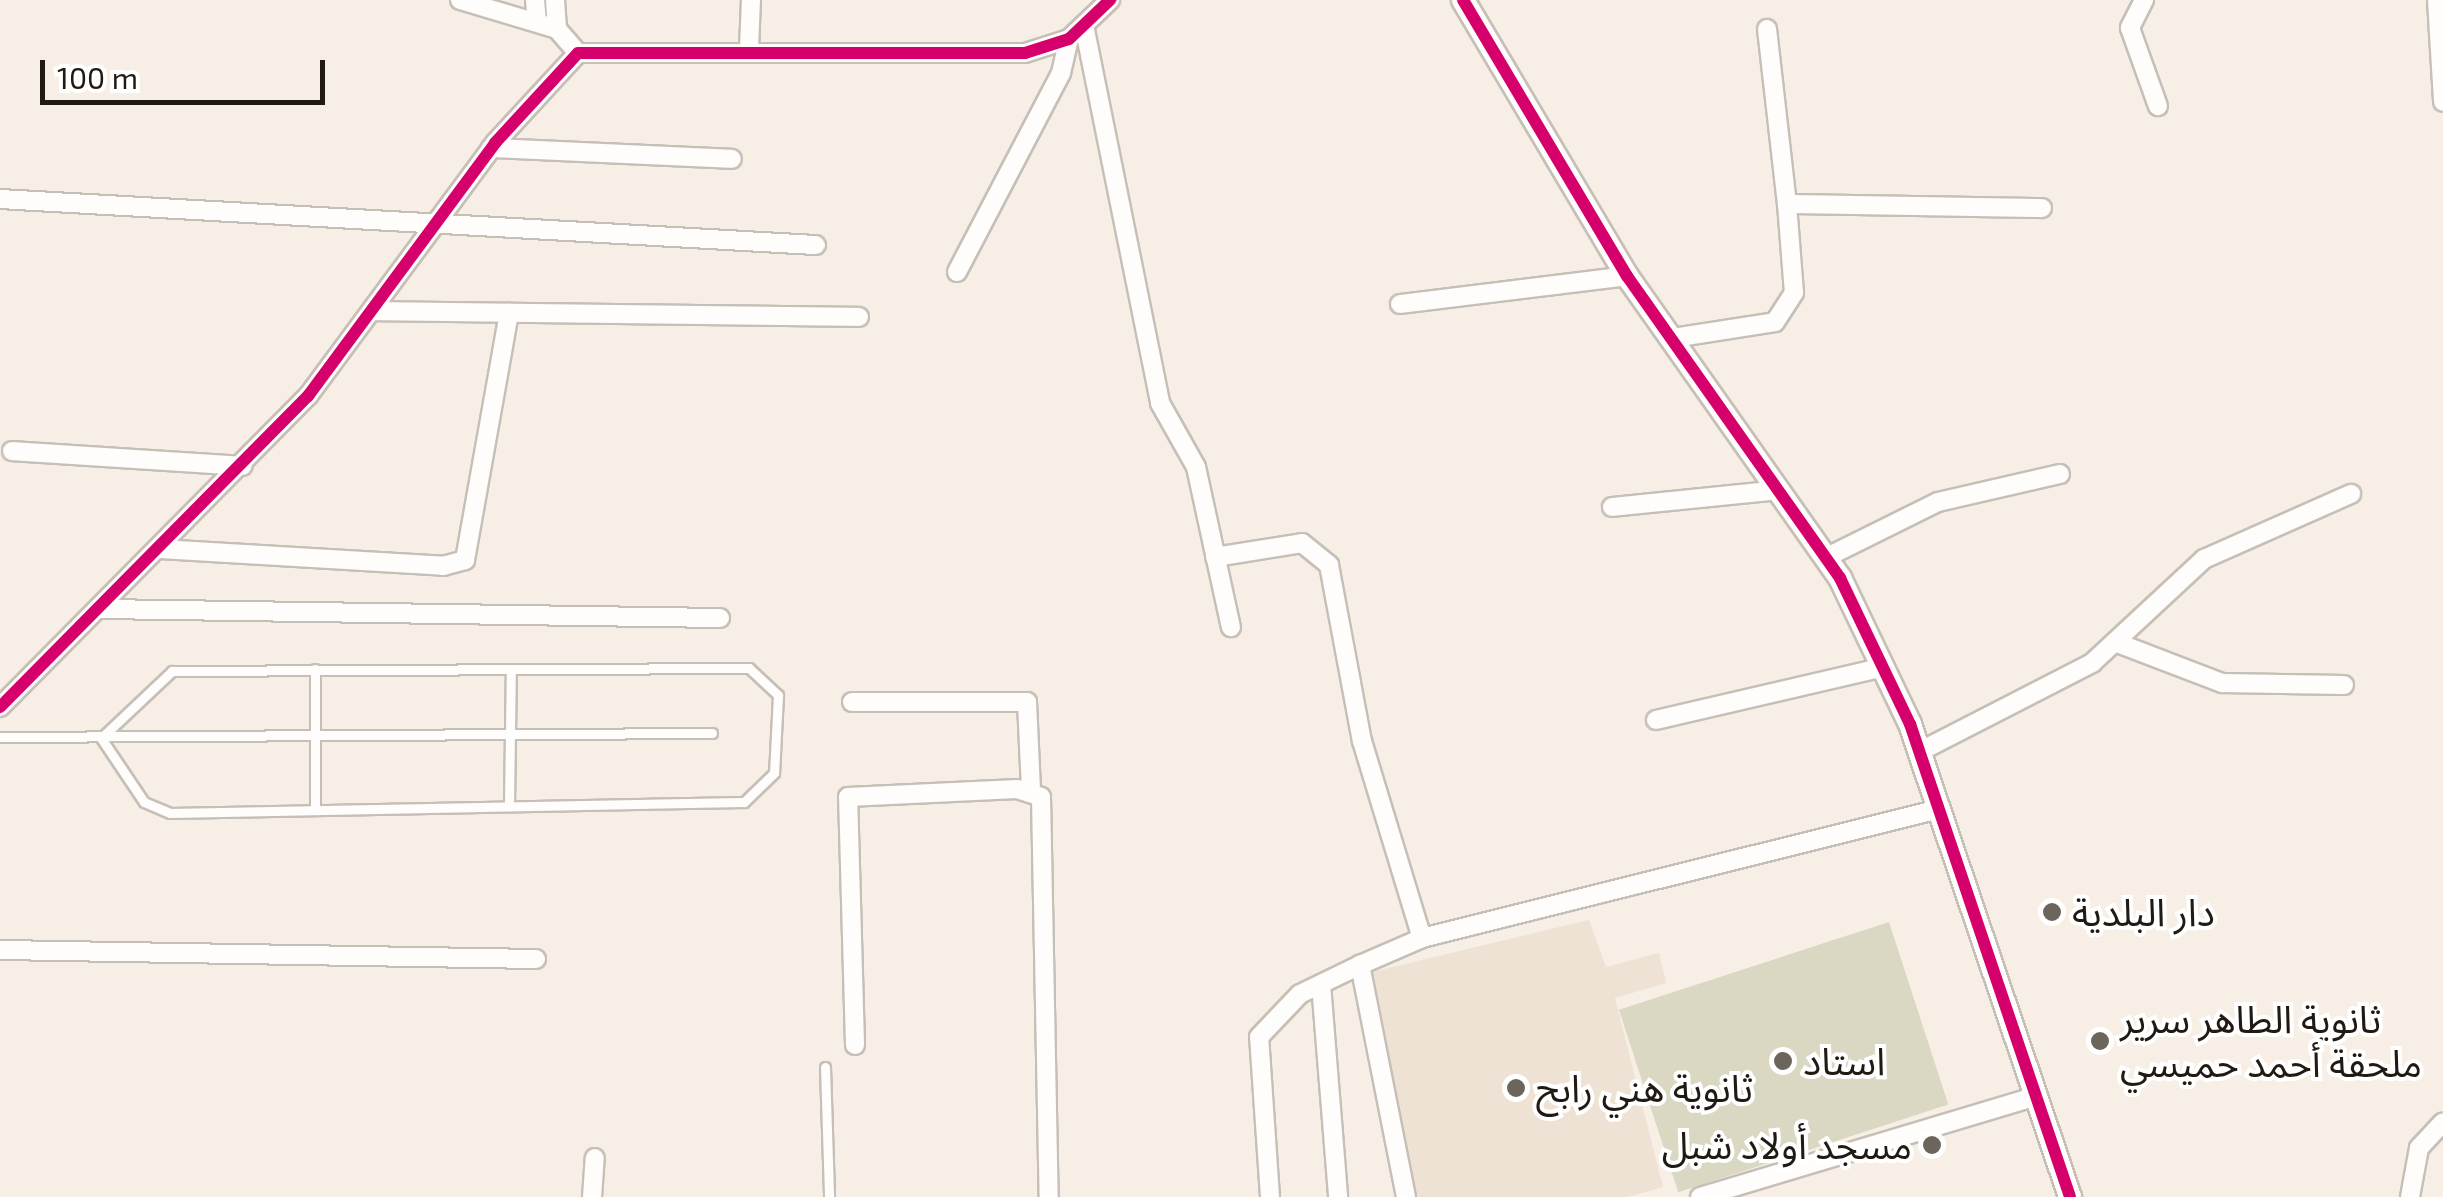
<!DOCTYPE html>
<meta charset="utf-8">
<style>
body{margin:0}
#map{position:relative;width:2443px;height:1197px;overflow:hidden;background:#f7efe5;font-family:"Exo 2","Noto Sans Arabic",sans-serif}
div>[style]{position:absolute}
.education>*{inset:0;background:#ede2d3}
.green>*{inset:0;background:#dad8c2;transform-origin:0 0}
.roads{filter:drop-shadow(2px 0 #c6bfb7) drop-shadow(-2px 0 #c6bfb7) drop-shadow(0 2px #c6bfb7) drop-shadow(0 -2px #c6bfb7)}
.lane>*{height:9px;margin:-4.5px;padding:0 4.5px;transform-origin:4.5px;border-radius:4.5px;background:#fefdfb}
.street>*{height:18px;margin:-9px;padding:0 9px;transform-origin:9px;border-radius:9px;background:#fefdfb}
.secondary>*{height:22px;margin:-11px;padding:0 11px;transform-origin:11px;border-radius:11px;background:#fefdfb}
.cycleway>*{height:12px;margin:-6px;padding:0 6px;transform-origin:6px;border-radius:6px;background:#d6006c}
.dots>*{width:28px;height:28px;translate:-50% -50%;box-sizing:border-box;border:5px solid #fff;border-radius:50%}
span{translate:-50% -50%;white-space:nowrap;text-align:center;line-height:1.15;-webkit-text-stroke:8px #fff;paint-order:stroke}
.poi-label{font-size:38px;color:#211a12}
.left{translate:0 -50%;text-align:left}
.right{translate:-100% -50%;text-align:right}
.scale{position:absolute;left:40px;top:60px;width:285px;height:45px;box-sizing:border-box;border:5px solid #211a12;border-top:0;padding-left:12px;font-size:30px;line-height:35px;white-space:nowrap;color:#211a12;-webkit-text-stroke:8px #fff;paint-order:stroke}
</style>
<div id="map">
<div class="education">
<div style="clip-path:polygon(1589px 920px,1606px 967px,1659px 953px,1666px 983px,1615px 998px,1663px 1187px,1628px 1197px,1407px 1197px,1372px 972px)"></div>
</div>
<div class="green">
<div style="left:1889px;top:922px;width:192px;height:284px;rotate:72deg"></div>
</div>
<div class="roads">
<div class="lane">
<div style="left:749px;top:668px;width:40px;rotate:43deg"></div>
<div style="left:778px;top:695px;width:78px;rotate:92.9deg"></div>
<div style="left:774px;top:773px;width:42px;rotate:136deg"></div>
<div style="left:744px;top:802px;width:574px;rotate:178.9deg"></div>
<div style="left:170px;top:813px;width:28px;rotate:-157deg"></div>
<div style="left:144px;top:802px;width:77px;rotate:-123.9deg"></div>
<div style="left:101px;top:738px;width:98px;rotate:-43.3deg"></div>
<div style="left:172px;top:671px;width:577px;rotate:-0.3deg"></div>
<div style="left:0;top:737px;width:712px;rotate:-0.32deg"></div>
<div style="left:509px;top:804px;width:135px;rotate:-89.2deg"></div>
<div style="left:315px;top:806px;width:137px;rotate:-90deg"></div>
<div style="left:825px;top:1067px;width:130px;rotate:88.2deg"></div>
</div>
<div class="street">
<div style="left:460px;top:0;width:101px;rotate:16.6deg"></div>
<div style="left:557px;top:29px;width:32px;rotate:49deg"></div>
<div style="left:535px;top:0;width:21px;rotate:85deg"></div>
<div style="left:555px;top:0;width:29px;rotate:86deg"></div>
<div style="left:2144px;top:0;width:31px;rotate:117deg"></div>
<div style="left:2130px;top:28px;width:83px;rotate:70.3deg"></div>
<div style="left:2437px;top:0;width:102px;rotate:86.6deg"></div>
<div style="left:1084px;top:25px;width:386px;rotate:78.6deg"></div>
<div style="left:1160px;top:403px;width:73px;rotate:60.6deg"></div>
<div style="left:1196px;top:467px;width:164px;rotate:77.7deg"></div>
<div style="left:1767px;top:29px;width:176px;rotate:83.5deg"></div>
<div style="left:749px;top:49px;width:49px;rotate:-87.7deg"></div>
<div style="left:491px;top:148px;width:241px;rotate:2.6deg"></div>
<div style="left:0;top:199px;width:817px;rotate:3.23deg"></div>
<div style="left:957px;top:272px;width:225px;rotate:-62.4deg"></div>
<div style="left:1061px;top:73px;width:35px;rotate:-77deg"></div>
<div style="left:1400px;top:304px;width:229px;rotate:-7deg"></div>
<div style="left:373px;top:311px;width:486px;rotate:0.7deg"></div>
<div style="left:1673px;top:338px;width:103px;rotate:-8.9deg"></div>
<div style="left:1775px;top:322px;width:35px;rotate:-57deg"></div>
<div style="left:1794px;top:293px;width:89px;rotate:-94.5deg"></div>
<div style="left:1787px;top:204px;width:255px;rotate:0.9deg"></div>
<div style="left:12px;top:451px;width:231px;rotate:3.7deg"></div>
<div style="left:1612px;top:507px;width:167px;rotate:-5.8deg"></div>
<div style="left:160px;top:549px;width:284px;rotate:3.4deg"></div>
<div style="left:443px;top:566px;width:23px;rotate:-15deg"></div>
<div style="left:465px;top:560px;width:251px;rotate:-79.9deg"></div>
<div style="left:1215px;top:557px;width:88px;rotate:-9.1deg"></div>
<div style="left:1302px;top:543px;width:35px;rotate:39deg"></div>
<div style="left:1329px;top:565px;width:179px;rotate:79.4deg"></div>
<div style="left:1362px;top:741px;width:206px;rotate:73.1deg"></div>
<div style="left:1825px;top:558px;width:126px;rotate:-26.4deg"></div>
<div style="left:1938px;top:502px;width:125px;rotate:-12.9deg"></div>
<div style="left:100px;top:609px;width:620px;rotate:0.83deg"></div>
<div style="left:2115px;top:642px;width:115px;rotate:21deg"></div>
<div style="left:2222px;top:683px;width:122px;rotate:0.9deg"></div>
<div style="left:852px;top:702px;width:175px"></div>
<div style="left:1027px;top:702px;width:87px;rotate:87.4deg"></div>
<div style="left:0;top:707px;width:438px;rotate:-45.3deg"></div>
<div style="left:308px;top:396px;width:315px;rotate:-53.5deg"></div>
<div style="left:495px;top:143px;width:122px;rotate:-47.3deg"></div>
<div style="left:578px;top:53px;width:447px"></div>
<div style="left:1025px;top:53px;width:46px;rotate:-17.7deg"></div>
<div style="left:1069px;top:39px;width:57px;rotate:-43.6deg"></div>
<div style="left:1656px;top:720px;width:233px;rotate:-13.1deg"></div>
<div style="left:1919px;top:752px;width:195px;rotate:-27.2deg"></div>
<div style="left:2092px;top:663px;width:153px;rotate:-42.9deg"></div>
<div style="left:2204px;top:559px;width:161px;rotate:-23.9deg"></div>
<div style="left:0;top:950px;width:536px;rotate:0.96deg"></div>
<div style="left:1321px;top:984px;width:214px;rotate:85.4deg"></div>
<div style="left:855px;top:1045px;width:248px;rotate:-91.6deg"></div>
<div style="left:848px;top:797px;width:169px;rotate:-2.7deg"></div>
<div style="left:1017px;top:789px;width:25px;rotate:18deg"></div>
<div style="left:1041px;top:797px;width:400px;rotate:88.9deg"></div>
<div style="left:592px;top:1197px;width:39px;rotate:-86deg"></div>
<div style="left:1270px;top:1197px;width:160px;rotate:-93.9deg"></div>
<div style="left:1259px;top:1037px;width:59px;rotate:-46.4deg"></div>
<div style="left:1300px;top:994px;width:67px;rotate:-25.8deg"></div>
<div style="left:1406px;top:1197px;width:237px;rotate:-101.2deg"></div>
<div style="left:1360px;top:965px;width:68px;rotate:-23.5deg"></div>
<div style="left:1422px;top:938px;width:533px;rotate:-14.01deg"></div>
<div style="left:1700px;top:1197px;width:351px;rotate:-16.7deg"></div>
<div style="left:2410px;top:1197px;width:50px;rotate:-79.6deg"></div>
<div style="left:2419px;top:1148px;width:35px;rotate:-47deg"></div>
</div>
<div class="secondary">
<div style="left:1463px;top:0;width:321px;rotate:59.3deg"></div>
<div style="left:1627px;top:276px;width:370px;rotate:54.8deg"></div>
<div style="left:1840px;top:578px;width:162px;rotate:64.4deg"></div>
<div style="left:1910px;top:724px;width:499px;rotate:71.3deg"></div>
</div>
</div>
<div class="cycleway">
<div style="left:1463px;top:0;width:321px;rotate:59.3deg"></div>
<div style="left:1627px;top:276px;width:370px;rotate:54.8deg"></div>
<div style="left:1840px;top:578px;width:162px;rotate:64.4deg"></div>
<div style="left:1910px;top:724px;width:499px;rotate:71.3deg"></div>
<div style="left:0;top:707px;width:438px;rotate:-45.3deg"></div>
<div style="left:308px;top:396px;width:315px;rotate:-53.5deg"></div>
<div style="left:495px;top:143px;width:122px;rotate:-47.3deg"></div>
<div style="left:578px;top:53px;width:447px"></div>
<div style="left:1025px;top:53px;width:46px;rotate:-17.7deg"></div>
<div style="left:1069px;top:39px;width:57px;rotate:-43.6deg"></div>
</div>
<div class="dots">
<div style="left:2052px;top:912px;background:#6c655c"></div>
<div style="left:2100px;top:1041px;background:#6c655c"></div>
<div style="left:1783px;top:1061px;background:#6c655c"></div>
<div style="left:1516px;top:1088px;background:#6c655c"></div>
<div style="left:1932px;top:1145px;background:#6c655c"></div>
</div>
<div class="poi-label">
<span class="left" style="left:2072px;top:912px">دار البلدية</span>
<span class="left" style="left:2120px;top:1041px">ثانوية الطاهر سرير<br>ملحقة أحمد حميسي</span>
<span class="left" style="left:1803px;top:1061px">استاد</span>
<span class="left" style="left:1536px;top:1088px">ثانوية هني رابح</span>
<span class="right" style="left:1912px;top:1145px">مسجد أولاد شبل</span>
</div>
<div class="scale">100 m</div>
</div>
